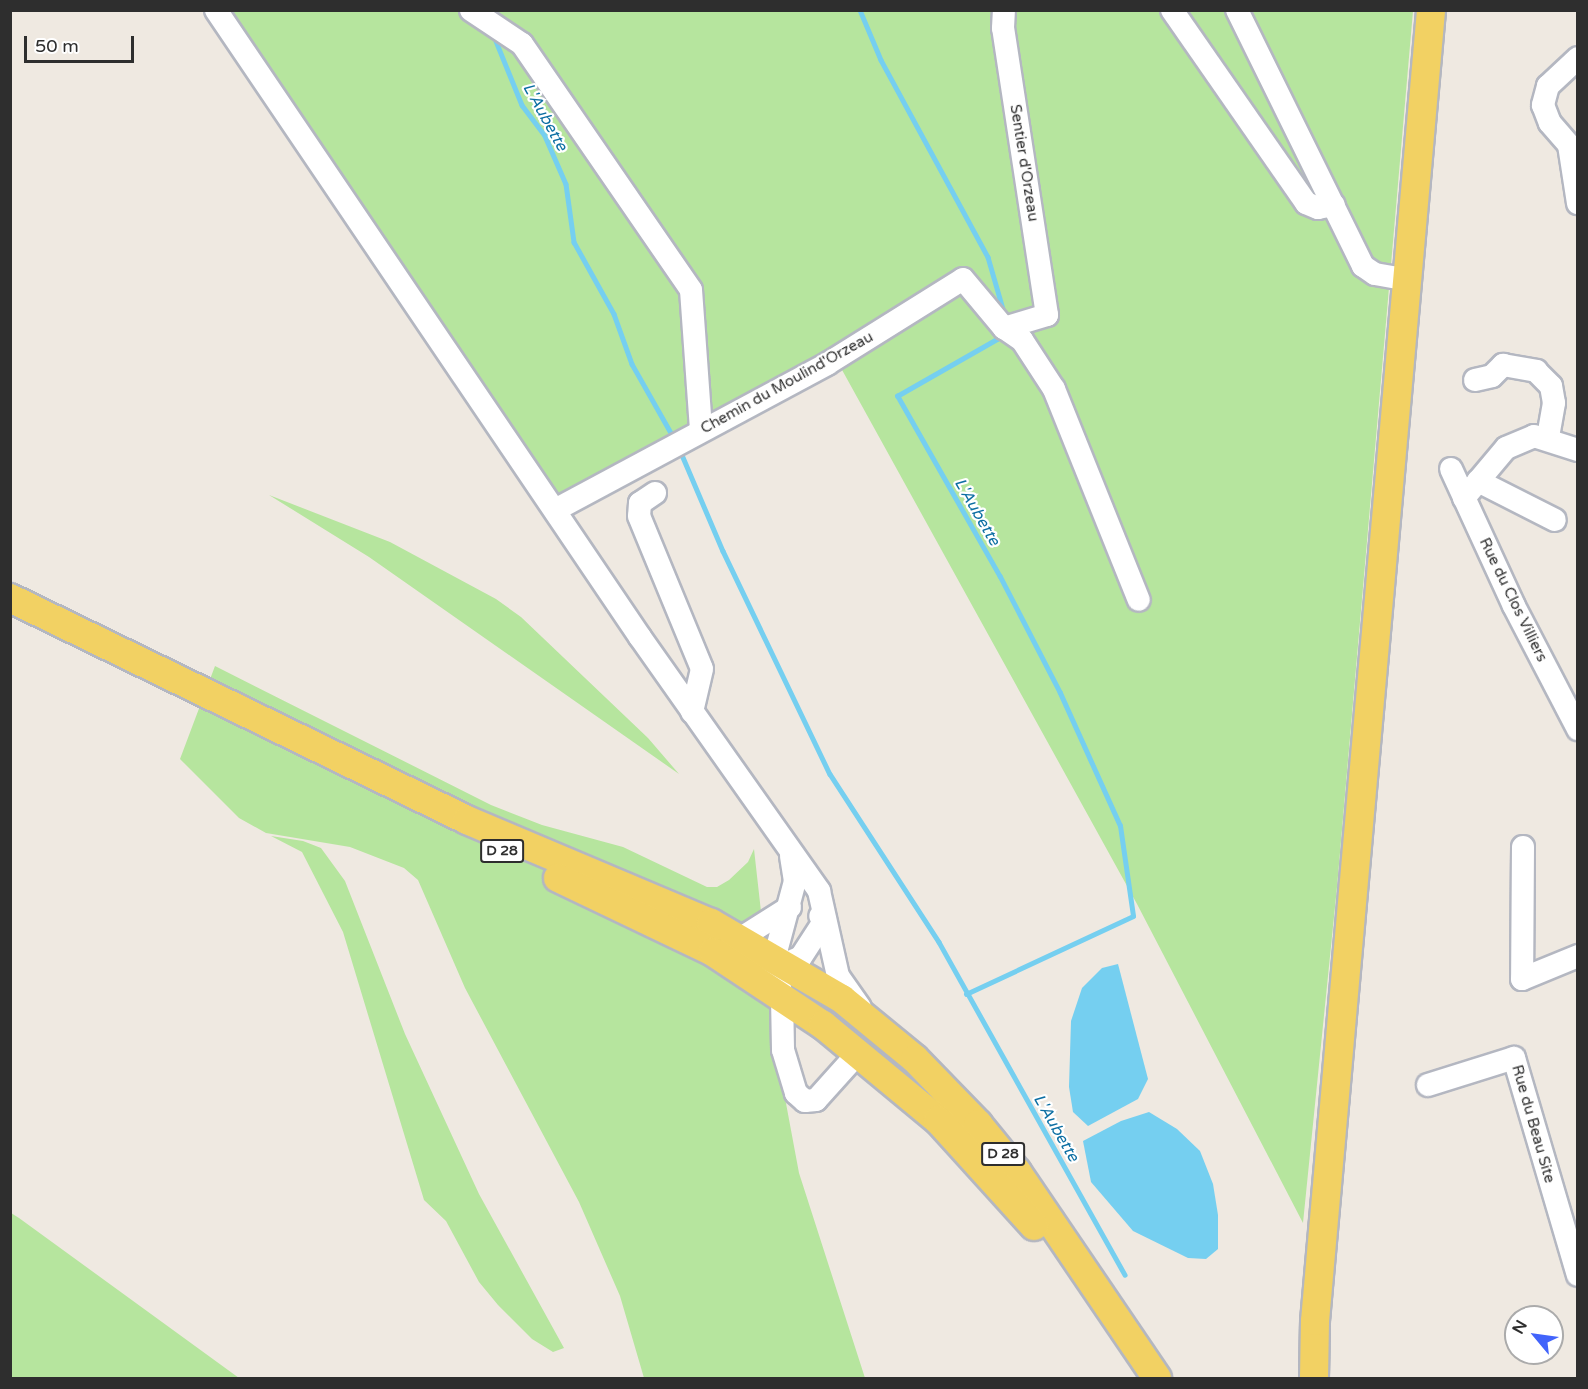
<!DOCTYPE html>
<style>
body{margin:0}
#map{position:relative;width:1588px;height:1389px;overflow:hidden;background:#efe9e1;font-family:"Varela Round",sans-serif}
div>[style]{position:absolute}
.green>*{inset:0;background:#b6e59e}
.water>*{inset:0;background:#75cff0}
.stream>*{height:4.5px;margin:-2.25px;padding:0 2.25px;transform-origin:2.25px;border-radius:2.25px;background:#75cff0}
.roads{filter:drop-shadow(2px 0 #b4b7c1) drop-shadow(-2px 0 #b4b7c1) drop-shadow(0 2px #b4b7c1) drop-shadow(0 -2px #b4b7c1)}
.minor>*{height:22px;margin:-11px;padding:0 11px;transform-origin:11px;border-radius:11px;background:#fff}
.major>*{height:28px;margin:-14px;padding:0 14px;transform-origin:14px;border-radius:14px;background:#f2d163}
span{translate:-50% -50%;white-space:nowrap;text-align:center;line-height:1.15;-webkit-text-stroke:4.5px #fff;paint-order:stroke}
.shield-label span{padding:2px 4px;background:#fff;border:2px solid;border-radius:4px;-webkit-text-stroke-width:0}
.shield-label{font-size:14px;color:#2e2e2e;font-weight:700}
.street-label{font-size:15px;color:#2e2e2e}
.water-label{font-size:16px;color:#0d6fa3;font-style:italic}
.frame{position:absolute;inset:0;border:12px solid #2e2e2e;pointer-events:none}
.north{position:absolute;left:1504px;top:1305px;width:60px;height:60px;box-sizing:border-box;background:#fff;border:2px solid #ababab;border-radius:50%;rotate:299deg;font-size:16px;font-weight:700;line-height:24px;text-align:center;color:#2e2e2e}
.north::after{content:'';display:block;margin:auto;width:21px;height:27px;background:#4264fb;clip-path:polygon(50% 0,100% 100%,50% 72%,0 100%)}
.scale{position:absolute;left:24px;top:36px;width:110px;height:27px;box-sizing:border-box;border:3px solid #2e2e2e;border-top:0;padding-left:8px;font-size:18px;line-height:21px;white-space:nowrap;color:#2e2e2e;-webkit-text-stroke:4px #fff;paint-order:stroke}
</style>
<div id="map">
<div class="green">
<div style="clip-path:polygon(223px 11px,1413px 11px,1337px 887px,1303px 1223px,1137px 904px,836px 359px,562px 520px)"></div>
<div style="clip-path:polygon(269px 495px,390px 542px,496px 599px,521px 617px,648px 738px,679px 774px,369px 557px)"></div>
<div style="clip-path:polygon(215px 666px,491px 805px,542px 825px,623px 847px,707px 887px,717px 887px,729px 880px,748px 862px,754px 849px,777px 1055px,799px 1173px,865px 1378px,644px 1378px,620px 1296px,579px 1202px,465px 988px,418px 880px,404px 868px,350px 847px,266px 833px,239px 818px,180px 759px)"></div>
<div style="clip-path:polygon(271px 836px,303px 841px,321px 848px,345px 881px,405px 1034px,479px 1194px,564px 1348px,553px 1352px,532px 1339px,498px 1305px,479px 1282px,446px 1221px,424px 1200px,343px 932px,302px 852px)"></div>
<div style="clip-path:polygon(11px 1213px,19px 1218px,239px 1378px,11px 1378px)"></div>
</div>
<div class="water">
<div style="clip-path:polygon(1118px 964px,1148px 1079px,1138px 1099px,1088px 1126px,1073px 1112px,1069px 1087px,1071px 1021px,1082px 988px,1102px 968px)"></div>
<div style="clip-path:polygon(1149px 1112px,1177px 1129px,1200px 1151px,1213px 1184px,1218px 1215px,1218px 1249px,1206px 1259px,1188px 1258px,1133px 1231px,1091px 1182px,1083px 1141px,1121px 1121px)"></div>
</div>
<div class="stream">
<div style="left:860px;top:10px;width:54px;rotate:67.2deg"></div>
<div style="left:881px;top:60px;width:224px;rotate:61.5deg"></div>
<div style="left:988px;top:257px;width:61px;rotate:73.9deg"></div>
<div style="left:496px;top:41px;width:69px;rotate:67.9deg"></div>
<div style="left:522px;top:105px;width:39px;rotate:53deg"></div>
<div style="left:545px;top:136px;width:52px;rotate:66.4deg"></div>
<div style="left:566px;top:184px;width:59px;rotate:82.1deg"></div>
<div style="left:574px;top:242px;width:82px;rotate:60.9deg"></div>
<div style="left:614px;top:314px;width:53px;rotate:70.2deg"></div>
<div style="left:632px;top:364px;width:79px;rotate:60.5deg"></div>
<div style="left:682px;top:455px;width:104px;rotate:66.9deg"></div>
<div style="left:723px;top:551px;width:247px;rotate:64.4deg"></div>
<div style="left:830px;top:774px;width:200px;rotate:57deg"></div>
<div style="left:939px;top:942px;width:381px;rotate:60.8deg"></div>
<div style="left:966px;top:994px;width:184px;rotate:-25deg"></div>
<div style="left:1133px;top:916px;width:91px;rotate:-98.2deg"></div>
<div style="left:1120px;top:826px;width:146px;rotate:-114.3deg"></div>
<div style="left:1060px;top:693px;width:131px;rotate:-117.3deg"></div>
<div style="left:1000px;top:577px;width:208px;rotate:-119.6deg"></div>
<div style="left:897px;top:396px;width:115px;rotate:-29.7deg"></div>
<div style="left:997px;top:339px;width:7px;rotate:-74deg"></div>
</div>
<div class="roads">
<div class="minor">
<div style="left:216px;top:10px;width:757px;rotate:55.93deg"></div>
<div style="left:640px;top:637px;width:311px;rotate:54.8deg"></div>
<div style="left:819px;top:891px;width:87px;rotate:77.4deg"></div>
<div style="left:838px;top:976px;width:38px;rotate:55deg"></div>
<div style="left:471px;top:10px;width:61px;rotate:33.7deg"></div>
<div style="left:522px;top:44px;width:298px;rotate:55.5deg"></div>
<div style="left:691px;top:290px;width:141px;rotate:85.9deg"></div>
<div style="left:1172px;top:10px;width:235px;rotate:55.2deg"></div>
<div style="left:1306px;top:203px;width:13px;rotate:23deg"></div>
<div style="left:1318px;top:208px;width:16px;rotate:-11deg"></div>
<div style="left:1237px;top:10px;width:285px;rotate:63.8deg"></div>
<div style="left:1363px;top:266px;width:14px;rotate:34deg"></div>
<div style="left:1375px;top:274px;width:34px;rotate:10deg"></div>
<div style="left:1578px;top:58px;width:41px;rotate:137deg"></div>
<div style="left:1548px;top:86px;width:20px;rotate:105deg"></div>
<div style="left:1543px;top:105px;width:19px;rotate:69deg"></div>
<div style="left:1550px;top:123px;width:29px;rotate:49deg"></div>
<div style="left:1569px;top:145px;width:59px;rotate:81.2deg"></div>
<div style="left:1004px;top:328px;width:22px;rotate:34deg"></div>
<div style="left:1022px;top:340px;width:59px;rotate:56.9deg"></div>
<div style="left:1054px;top:389px;width:227px;rotate:68.1deg"></div>
<div style="left:1475px;top:380px;width:17px;rotate:-13deg"></div>
<div style="left:1492px;top:376px;width:16px;rotate:-45deg"></div>
<div style="left:1503px;top:365px;width:34px;rotate:10deg"></div>
<div style="left:1536px;top:371px;width:21px;rotate:45deg"></div>
<div style="left:1551px;top:386px;width:17px;rotate:80deg"></div>
<div style="left:1554px;top:403px;width:36px;rotate:100deg"></div>
<div style="left:1451px;top:469px;width:151px;rotate:65.3deg"></div>
<div style="left:1514px;top:606px;width:139px;rotate:62.5deg"></div>
<div style="left:1478px;top:481px;width:86px;rotate:26.9deg"></div>
<div style="left:655px;top:493px;width:18px;rotate:146deg"></div>
<div style="left:640px;top:503px;width:13px;rotate:94deg"></div>
<div style="left:639px;top:516px;width:165px;rotate:67.6deg"></div>
<div style="left:702px;top:669px;width:44px;rotate:103.1deg"></div>
<div style="left:1464px;top:498px;width:65px;rotate:-50deg"></div>
<div style="left:1506px;top:448px;width:30px;rotate:-23deg"></div>
<div style="left:1534px;top:436px;width:46px;rotate:17.7deg"></div>
<div style="left:555px;top:510px;width:309px;rotate:-28.2deg"></div>
<div style="left:827px;top:364px;width:160px;rotate:-32deg"></div>
<div style="left:963px;top:279px;width:64px;rotate:50.1deg"></div>
<div style="left:1004px;top:328px;width:45px;rotate:-16.8deg"></div>
<div style="left:1047px;top:315px;width:290px;rotate:-98.7deg"></div>
<div style="left:1003px;top:28px;width:18px;rotate:-87deg"></div>
<div style="left:1523px;top:847px;width:132px;rotate:90.4deg"></div>
<div style="left:1522px;top:979px;width:61px;rotate:-22.3deg"></div>
<div style="left:791px;top:856px;width:25px;rotate:81deg"></div>
<div style="left:795px;top:881px;width:69px;rotate:105deg"></div>
<div style="left:777px;top:948px;width:21px;rotate:93deg"></div>
<div style="left:776px;top:969px;width:29px;rotate:78deg"></div>
<div style="left:782px;top:997px;width:53px;rotate:88.9deg"></div>
<div style="left:783px;top:1050px;width:45px;rotate:73.2deg"></div>
<div style="left:796px;top:1093px;width:12px;rotate:42deg"></div>
<div style="left:805px;top:1101px;width:11px;rotate:-5deg"></div>
<div style="left:816px;top:1100px;width:64px;rotate:-48.1deg"></div>
<div style="left:741px;top:938px;width:58px;rotate:-32.3deg"></div>
<div style="left:773px;top:969px;width:30px;rotate:-23deg"></div>
<div style="left:801px;top:957px;width:44px;rotate:-57deg"></div>
<div style="left:825px;top:920px;width:6px;rotate:-141deg"></div>
<div style="left:1428px;top:1085px;width:90px;rotate:-17.4deg"></div>
<div style="left:1514px;top:1058px;width:226px;rotate:73.6deg"></div>
</div>
<div class="major">
<div style="left:10px;top:598px;width:508px;rotate:25.91deg"></div>
<div style="left:467px;top:820px;width:265px;rotate:22.9deg"></div>
<div style="left:711px;top:923px;width:151px;rotate:30.1deg"></div>
<div style="left:842px;top:999px;width:94px;rotate:39.4deg"></div>
<div style="left:915px;top:1059px;width:91px;rotate:45.9deg"></div>
<div style="left:978px;top:1124px;width:62px;rotate:50.9deg"></div>
<div style="left:1017px;top:1172px;width:249px;rotate:55.8deg"></div>
<div style="left:558px;top:878px;width:172px;rotate:25.5deg"></div>
<div style="left:713px;top:952px;width:132px;rotate:33.6deg"></div>
<div style="left:823px;top:1025px;width:149px;rotate:39.6deg"></div>
<div style="left:938px;top:1120px;width:143px;rotate:47.8deg"></div>
<div style="left:1314px;top:1378px;width:57px;rotate:-89deg"></div>
<div style="left:1315px;top:1321px;width:1316px;rotate:-84.94deg"></div>
</div>
</div>
<div class="shield-label">
<span style="left:502px;top:851px">D 28</span>
<span style="left:1003px;top:1154px">D 28</span>
</div>
<div class="street-label">
<span style="left:1024px;top:163px;rotate:81deg">Sentier d'Orzeau</span>
<span style="left:787px;top:383px;rotate:-29deg">Chemin du Moulind'Orzeau</span>
<span style="left:1513px;top:600px;rotate:64deg">Rue du Clos Villiers</span>
<span style="left:1533px;top:1124px;rotate:74deg">Rue du Beau Site</span>
</div>
<div class="water-label">
<span style="left:545px;top:117px;rotate:61deg">L'Aubette</span>
<span style="left:977px;top:512px;rotate:60deg">L'Aubette</span>
<span style="left:1056px;top:1128px;rotate:60deg">L'Aubette</span>
</div>
<div class="frame"></div>
<div class="north">N</div>
<div class="scale">50 m</div>
</div>
